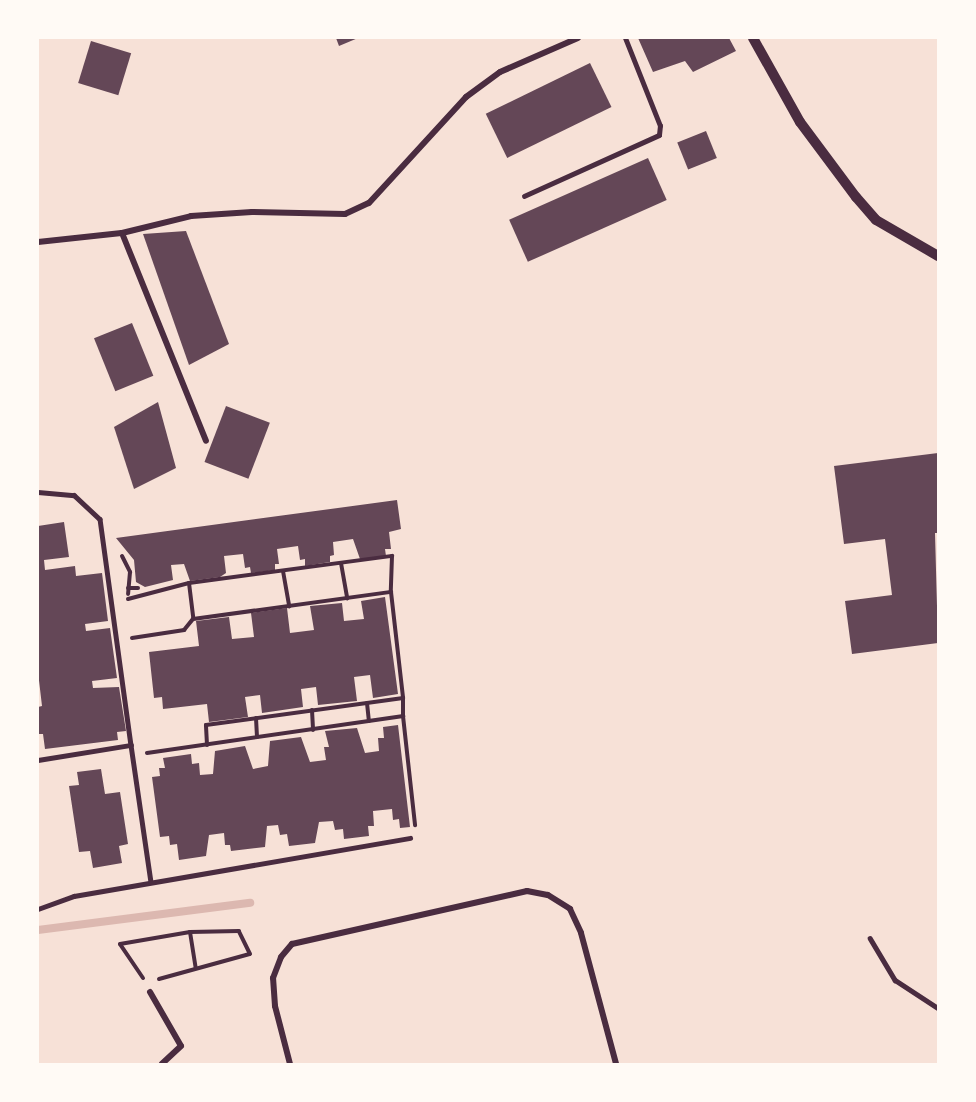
<!DOCTYPE html>
<style>
body{margin:0}
#map{position:relative;width:976px;height:1102px;overflow:hidden;background:#f7e1d7;font-family:Quicksand,sans-serif}
div>[style]{position:absolute}
.stream>*{height:8px;margin:-4px;padding:0 4px;transform-origin:4px;border-radius:4px;background:#dcb8b0}
.building>*{inset:0;background:#644757;transform-origin:0 0}
.path>*{height:4px;margin:-2px;padding:0 2px;transform-origin:2px;border-radius:2px;background:#4a2c40}
.service>*{height:4.5px;margin:-2.25px;padding:0 2.25px;transform-origin:2.25px;border-radius:2.25px;background:#4a2c40}
.minor>*{height:6px;margin:-3px;padding:0 3px;transform-origin:3px;border-radius:3px;background:#4a2c40}
.tertiary>*{height:10px;margin:-5px;padding:0 5px;transform-origin:5px;border-radius:5px;background:#4a2c40}
span{translate:-50% -50%;white-space:nowrap;text-align:center;line-height:1.15;-webkit-text-stroke:5px #fffaf5;paint-order:stroke}
.frame{position:absolute;inset:0;border:39px solid #fffaf5;pointer-events:none}
</style>
<div id="map">
<div class="stream">
<div style="left:38px;top:930px;width:214px;rotate:-7.3deg"></div>
</div>
<div class="building">
<div style="clip-path:polygon(336px 38px,358px 38px,339px 46px)"></div>
<div style="clip-path:polygon(638px 38px,729px 38px,736px 51px,693px 72px,685px 61px,653px 72px)"></div>
<div style="left:91px;top:41px;width:42px;height:44px;rotate:17deg"></div>
<div style="left:590px;top:63px;width:49px;height:116px;rotate:64deg"></div>
<div style="left:706px;top:131px;width:29px;height:31px;rotate:68deg"></div>
<div style="left:648px;top:158px;width:46px;height:152px;rotate:66deg"></div>
<div style="clip-path:polygon(186px 231px,229px 344px,189px 365px,143px 234px)"></div>
<div style="left:132px;top:323px;width:57px;height:41px;rotate:68deg"></div>
<div style="clip-path:polygon(158px 402px,176px 468px,134px 489px,114px 427px)"></div>
<div style="left:226px;top:406px;width:47px;height:60px;rotate:21deg"></div>
<div style="clip-path:polygon(938px 453px,938px 533px,935px 533px,938px 643px,852px 654px,845px 601px,892px 595px,885px 539px,844px 544px,834px 466px)"></div>
<div style="clip-path:polygon(397px 500px,401px 529px,389px 532px,391px 549px,385px 549px,386px 556px,360px 559px,353px 539px,333px 542px,334px 555px,330px 556px,330px 562px,305px 566px,305px 559px,300px 560px,298px 546px,277px 549px,279px 564px,275px 564px,275px 570px,251px 573px,250px 567px,245px 568px,243px 554px,224px 556px,226px 573px,220px 577px,190px 581px,184px 564px,171px 565px,173px 580px,145px 587px,136px 582px,134px 560px,116px 538px)"></div>
<div style="clip-path:polygon(64px 522px,69px 557px,44px 560px,45px 570px,75px 566px,76px 576px,102px 573px,108px 621px,85px 624px,86px 631px,110px 628px,117px 678px,92px 681px,93px 688px,119px 687px,126px 731px,117px 732px,118px 740px,45px 749px,43px 734px,38px 734px,38px 707px,42px 706px,38px 672px,38px 526px)"></div>
<div style="clip-path:polygon(385px 597px,398px 694px,373px 698px,370px 675px,354px 677px,357px 701px,318px 705px,316px 687px,301px 689px,303px 707px,262px 713px,260px 695px,245px 697px,248px 717px,209px 722px,207px 704px,163px 709px,162px 697px,154px 698px,149px 652px,199px 646px,196px 621px,229px 617px,232px 639px,254px 637px,251px 613px,287px 608px,290px 633px,314px 630px,310px 606px,342px 603px,344px 621px,364px 619px,361px 601px)"></div>
<div style="clip-path:polygon(398px 725px,410px 827px,400px 828px,399px 819px,393px 820px,392px 809px,373px 811px,374px 826px,368px 826px,369px 836px,344px 839px,343px 829px,335px 830px,333px 821px,319px 822px,315px 843px,289px 846px,287px 834px,280px 835px,278px 825px,267px 826px,265px 847px,231px 851px,230px 845px,225px 845px,224px 833px,209px 835px,206px 856px,179px 860px,177px 844px,170px 845px,169px 836px,160px 837px,152px 777px,160px 776px,159px 768px,165px 768px,163px 758px,191px 754px,192px 764px,199px 763px,200px 775px,213px 774px,215px 751px,245px 746px,253px 769px,268px 766px,270px 741px,301px 737px,310px 762px,326px 760px,324px 747px,329px 747px,325px 731px,357px 728px,365px 753px,379px 751px,378px 738px,384px 738px,383px 727px)"></div>
<div style="clip-path:polygon(101px 769px,105px 794px,120px 792px,128px 844px,119px 846px,122px 863px,93px 868px,90px 851px,79px 852px,69px 786px,79px 785px,77px 772px)"></div>
</div>
<div class="path">
<div style="left:122px;top:556px;width:18px;rotate:63deg"></div>
<div style="left:130px;top:572px;width:22px;rotate:95deg"></div>
<div style="left:341px;top:563px;width:36px;rotate:80deg"></div>
<div style="left:283px;top:571px;width:36px;rotate:80deg"></div>
<div style="left:189px;top:583px;width:35px;rotate:83deg"></div>
<div style="left:128px;top:588px;width:10px"></div>
<div style="left:128px;top:599px;width:63px;rotate:-14.7deg"></div>
<div style="left:189px;top:583px;width:205px;rotate:-7.6deg"></div>
<div style="left:392px;top:556px;width:36px;rotate:92deg"></div>
<div style="left:391px;top:592px;width:107px;rotate:83.5deg"></div>
<div style="left:132px;top:638px;width:53px;rotate:-8.7deg"></div>
<div style="left:184px;top:630px;width:14px;rotate:-51deg"></div>
<div style="left:193px;top:619px;width:200px;rotate:-7.8deg"></div>
<div style="left:367px;top:703px;width:18px;rotate:84deg"></div>
<div style="left:312px;top:710px;width:20px;rotate:87deg"></div>
<div style="left:256px;top:718px;width:19px;rotate:87deg"></div>
<div style="left:207px;top:745px;width:20px;rotate:-93deg"></div>
<div style="left:206px;top:725px;width:199px;rotate:-7.8deg"></div>
<div style="left:403px;top:698px;width:18px;rotate:90deg"></div>
<div style="left:147px;top:753px;width:259px;rotate:-8.2deg"></div>
<div style="left:403px;top:716px;width:110px;rotate:83.7deg"></div>
<div style="left:143px;top:978px;width:41px;rotate:-124.1deg"></div>
<div style="left:120px;top:944px;width:71px;rotate:-9.7deg"></div>
<div style="left:159px;top:979px;width:94px;rotate:-15.4deg"></div>
<div style="left:250px;top:954px;width:25px;rotate:-116deg"></div>
<div style="left:239px;top:931px;width:49px;rotate:178.8deg"></div>
<div style="left:190px;top:932px;width:36px;rotate:81deg"></div>
</div>
<div class="service">
<div style="left:524px;top:196px;width:148px;rotate:-24.3deg"></div>
<div style="left:659px;top:135px;width:9px;rotate:-84deg"></div>
<div style="left:660px;top:126px;width:95px;rotate:-111.7deg"></div>
<div style="left:38px;top:492px;width:36px;rotate:5deg"></div>
<div style="left:74px;top:495px;width:35px;rotate:43deg"></div>
<div style="left:100px;top:519px;width:228px;rotate:82.2deg"></div>
<div style="left:38px;top:760px;width:94px;rotate:-9.2deg"></div>
<div style="left:131px;top:745px;width:138px;rotate:81.7deg"></div>
<div style="left:38px;top:909px;width:38px;rotate:-20deg"></div>
<div style="left:74px;top:896px;width:341px;rotate:-9.8deg"></div>
<div style="left:870px;top:938px;width:49px;rotate:59.2deg"></div>
<div style="left:895px;top:980px;width:51px;rotate:33.1deg"></div>
</div>
<div class="minor">
<div style="left:122px;top:233px;width:224px;rotate:68deg"></div>
<div style="left:38px;top:242px;width:84px;rotate:-6.1deg"></div>
<div style="left:122px;top:233px;width:71px;rotate:-13.8deg"></div>
<div style="left:191px;top:216px;width:61px;rotate:-3.8deg"></div>
<div style="left:252px;top:212px;width:93px;rotate:1.2deg"></div>
<div style="left:345px;top:214px;width:26px;rotate:-25deg"></div>
<div style="left:369px;top:203px;width:144px;rotate:-47.5deg"></div>
<div style="left:466px;top:97px;width:42px;rotate:-36.3deg"></div>
<div style="left:500px;top:72px;width:85px;rotate:-23.6deg"></div>
<div style="left:150px;top:992px;width:62px;rotate:60.1deg"></div>
<div style="left:181px;top:1046px;width:26px;rotate:137deg"></div>
<div style="left:290px;top:1064px;width:60px;rotate:-104.5deg"></div>
<div style="left:275px;top:1006px;width:28px;rotate:-94deg"></div>
<div style="left:273px;top:978px;width:22px;rotate:-69deg"></div>
<div style="left:281px;top:957px;width:17px;rotate:-50deg"></div>
<div style="left:292px;top:944px;width:241px;rotate:-12.7deg"></div>
<div style="left:527px;top:891px;width:21px;rotate:11deg"></div>
<div style="left:548px;top:895px;width:26px;rotate:32deg"></div>
<div style="left:570px;top:909px;width:26px;rotate:65deg"></div>
<div style="left:581px;top:933px;width:136px;rotate:75deg"></div>
</div>
<div class="tertiary">
<div style="left:753px;top:38px;width:96px;rotate:60.8deg"></div>
<div style="left:800px;top:122px;width:94px;rotate:53.3deg"></div>
<div style="left:856px;top:197px;width:30px;rotate:49deg"></div>
<div style="left:876px;top:220px;width:72px;rotate:30.1deg"></div>
</div>
<div class="frame"></div>
</div>
